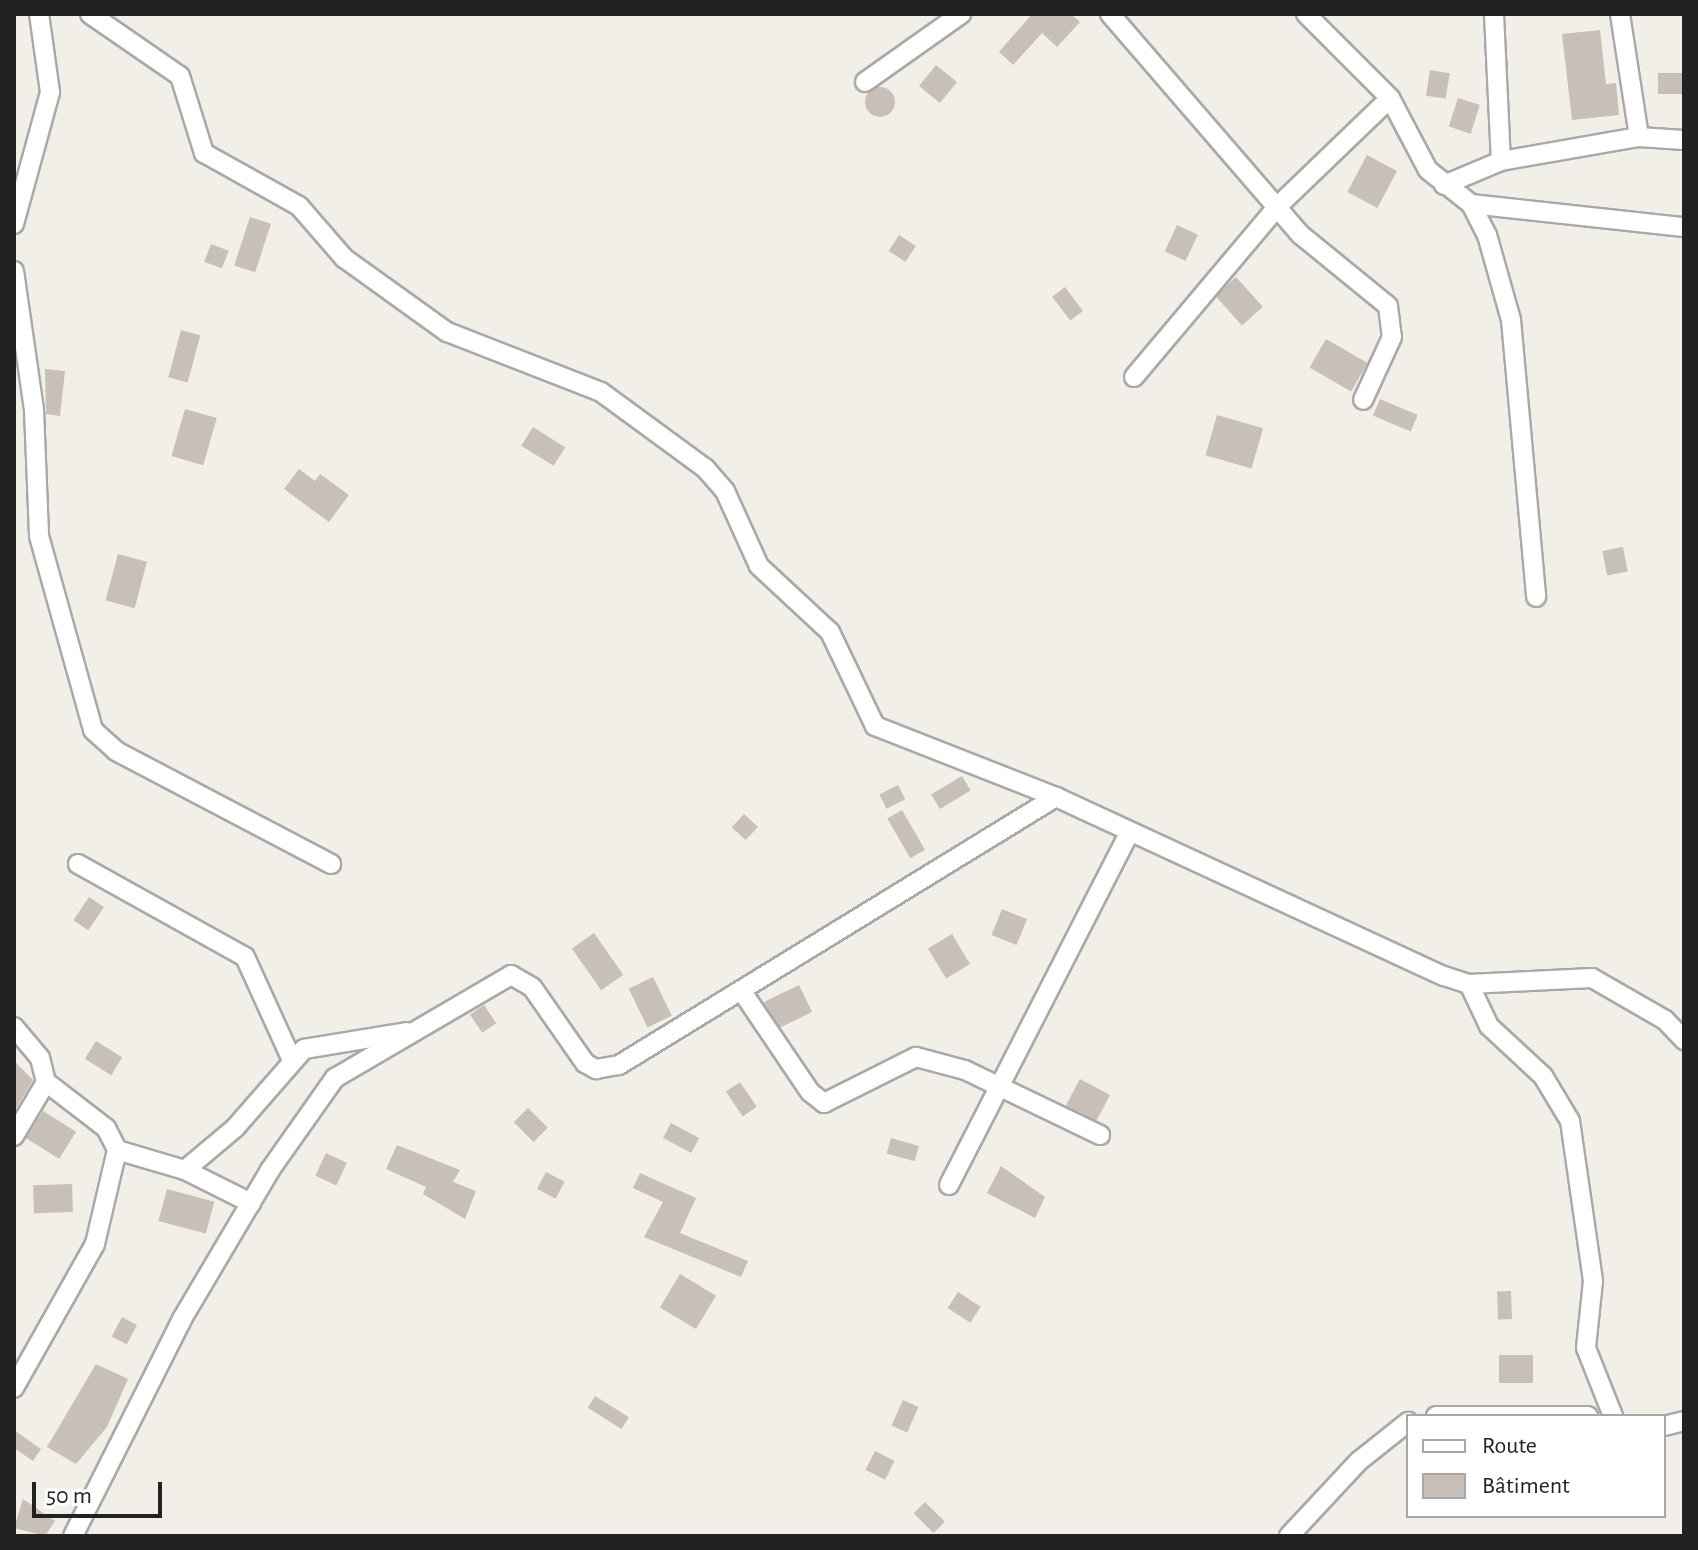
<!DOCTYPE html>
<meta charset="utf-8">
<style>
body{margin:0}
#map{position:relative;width:1698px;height:1550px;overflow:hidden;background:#f2efe9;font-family:"Alegreya Sans",sans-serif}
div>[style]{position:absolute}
.building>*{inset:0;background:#c7bfb8;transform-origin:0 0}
.round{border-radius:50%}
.roads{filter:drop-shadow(2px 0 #a9a9a9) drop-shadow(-2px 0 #a9a9a9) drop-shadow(0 2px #a9a9a9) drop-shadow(0 -2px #a9a9a9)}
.minor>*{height:18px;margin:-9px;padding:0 9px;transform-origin:9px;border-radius:9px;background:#fff}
span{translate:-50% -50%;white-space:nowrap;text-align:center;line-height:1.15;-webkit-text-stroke:8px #fff;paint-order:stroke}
.frame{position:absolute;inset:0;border:16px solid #222;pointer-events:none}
.legend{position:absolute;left:1406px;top:1414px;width:260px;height:104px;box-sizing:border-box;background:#fff;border:2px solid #a7a7a7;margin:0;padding:10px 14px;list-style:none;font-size:24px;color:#222}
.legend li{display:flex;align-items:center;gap:16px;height:40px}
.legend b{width:40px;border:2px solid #a7a7a7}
.scale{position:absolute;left:32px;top:1482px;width:130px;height:36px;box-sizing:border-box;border:4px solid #222;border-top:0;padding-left:10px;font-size:24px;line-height:28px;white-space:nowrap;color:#222;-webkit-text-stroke:6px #fff;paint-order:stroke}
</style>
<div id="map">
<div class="building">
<div style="clip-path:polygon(1032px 14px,1071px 14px,1080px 22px,1057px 47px,1042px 33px,1013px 65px,999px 52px)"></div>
<div style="clip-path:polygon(1600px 30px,1606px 84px,1616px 83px,1619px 115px,1572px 120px,1562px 34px)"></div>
<div style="left:936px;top:65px;width:27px;height:27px;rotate:39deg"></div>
<div style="left:1430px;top:70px;width:20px;height:26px;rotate:9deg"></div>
<div style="left:1684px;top:73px;width:21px;height:26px;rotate:90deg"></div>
<div class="round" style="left:865px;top:87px;width:30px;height:30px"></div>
<div style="left:1458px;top:98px;width:23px;height:30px;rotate:18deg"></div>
<div style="left:1367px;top:155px;width:34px;height:42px;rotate:28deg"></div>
<div style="left:250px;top:217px;width:22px;height:51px;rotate:18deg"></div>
<div style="left:1177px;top:225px;width:23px;height:29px;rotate:25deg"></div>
<div style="left:899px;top:235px;width:20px;height:19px;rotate:33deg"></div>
<div style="left:211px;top:244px;width:19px;height:19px;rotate:21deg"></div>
<div style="left:1236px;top:277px;width:40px;height:28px;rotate:48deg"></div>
<div style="left:1065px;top:287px;width:30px;height:16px;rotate:53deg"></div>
<div style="left:181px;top:330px;width:20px;height:49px;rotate:15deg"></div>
<div style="left:1326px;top:339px;width:48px;height:33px;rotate:30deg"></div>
<div style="clip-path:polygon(45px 369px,65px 371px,60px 416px,46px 414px)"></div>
<div style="left:1380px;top:399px;width:41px;height:18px;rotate:23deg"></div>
<div style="left:185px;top:409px;width:33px;height:49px;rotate:16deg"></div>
<div style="left:1217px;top:415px;width:48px;height:42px;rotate:16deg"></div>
<div style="left:533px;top:427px;width:38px;height:22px;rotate:32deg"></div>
<div style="clip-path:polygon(299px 469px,315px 481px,320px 474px,349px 495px,329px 522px,284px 489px)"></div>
<div style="left:1623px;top:547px;width:25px;height:21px;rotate:79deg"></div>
<div style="left:118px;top:554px;width:30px;height:48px;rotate:15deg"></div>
<div style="left:962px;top:776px;width:17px;height:36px;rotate:59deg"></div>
<div style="left:898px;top:785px;width:16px;height:21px;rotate:63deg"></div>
<div style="left:902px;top:810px;width:46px;height:17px;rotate:60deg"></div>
<div style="left:744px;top:814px;width:19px;height:18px;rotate:43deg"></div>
<div style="left:89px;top:897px;width:18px;height:28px;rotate:34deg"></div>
<div style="left:1002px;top:909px;width:27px;height:28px;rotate:22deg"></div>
<div style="left:594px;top:933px;width:51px;height:27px;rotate:55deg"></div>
<div style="left:952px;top:934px;width:35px;height:28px;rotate:59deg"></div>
<div style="left:653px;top:977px;width:43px;height:27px;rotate:64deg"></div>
<div style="left:799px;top:985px;width:30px;height:39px;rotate:64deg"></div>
<div style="left:484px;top:1005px;width:22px;height:17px;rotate:56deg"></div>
<div style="left:96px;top:1041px;width:31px;height:21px;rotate:32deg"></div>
<div style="clip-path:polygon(14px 1061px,33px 1080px,14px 1112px)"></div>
<div style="left:1080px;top:1079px;width:34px;height:30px;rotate:28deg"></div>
<div style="left:740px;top:1082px;width:30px;height:17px;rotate:56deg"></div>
<div style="left:528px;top:1108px;width:28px;height:20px;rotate:45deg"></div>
<div style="left:43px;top:1111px;width:39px;height:32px;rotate:32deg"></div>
<div style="left:671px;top:1123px;width:32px;height:17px;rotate:28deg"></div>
<div style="left:891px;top:1138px;width:29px;height:16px;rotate:16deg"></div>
<div style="clip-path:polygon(397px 1145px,460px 1170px,453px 1182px,476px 1191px,465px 1219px,423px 1194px,426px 1187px,386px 1169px)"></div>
<div style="left:326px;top:1153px;width:23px;height:25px;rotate:25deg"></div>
<div style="clip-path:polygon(1001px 1166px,1045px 1197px,1035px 1218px,987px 1193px)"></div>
<div style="left:546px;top:1172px;width:21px;height:19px;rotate:28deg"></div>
<div style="clip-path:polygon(640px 1173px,696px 1198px,680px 1233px,748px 1261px,741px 1277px,644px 1237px,663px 1202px,633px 1188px)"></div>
<div style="left:72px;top:1184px;width:28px;height:39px;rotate:88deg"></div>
<div style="left:167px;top:1189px;width:49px;height:33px;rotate:15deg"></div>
<div style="left:680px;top:1274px;width:42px;height:39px;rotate:31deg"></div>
<div style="left:1511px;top:1291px;width:28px;height:14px;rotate:88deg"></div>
<div style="left:958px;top:1292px;width:27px;height:19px;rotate:33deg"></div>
<div style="left:122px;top:1317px;width:17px;height:22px;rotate:28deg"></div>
<div style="left:1499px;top:1355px;width:34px;height:28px"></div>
<div style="clip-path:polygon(96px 1364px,128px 1379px,107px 1427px,76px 1464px,47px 1447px)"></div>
<div style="left:595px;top:1396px;width:40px;height:14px;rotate:32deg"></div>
<div style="left:903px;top:1400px;width:17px;height:28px;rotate:24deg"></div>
<div style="clip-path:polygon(14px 1430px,41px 1449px,33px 1461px,14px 1448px)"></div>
<div style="left:875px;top:1451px;width:22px;height:21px;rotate:27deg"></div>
<div style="clip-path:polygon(23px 1499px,55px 1521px,45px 1536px,14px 1528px)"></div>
<div style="left:925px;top:1502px;width:28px;height:16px;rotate:45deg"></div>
</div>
<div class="roads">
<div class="minor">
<div style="left:90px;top:14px;width:109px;rotate:34.6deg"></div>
<div style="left:180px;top:76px;width:81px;rotate:72.7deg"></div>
<div style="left:204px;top:153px;width:109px;rotate:29.2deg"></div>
<div style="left:299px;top:206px;width:69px;rotate:49.1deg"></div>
<div style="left:344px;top:258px;width:127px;rotate:35.7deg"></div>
<div style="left:447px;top:332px;width:165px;rotate:21.3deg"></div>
<div style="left:601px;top:392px;width:129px;rotate:36.2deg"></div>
<div style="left:705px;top:468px;width:30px;rotate:49deg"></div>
<div style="left:725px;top:491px;width:82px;rotate:65.6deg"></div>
<div style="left:759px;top:566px;width:97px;rotate:42.9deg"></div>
<div style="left:830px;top:632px;width:104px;rotate:64.4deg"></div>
<div style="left:875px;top:726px;width:194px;rotate:21.4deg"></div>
<div style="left:1056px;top:797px;width:427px;rotate:24.8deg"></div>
<div style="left:1444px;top:976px;width:26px;rotate:18deg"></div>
<div style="left:1469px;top:984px;width:123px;rotate:-2.8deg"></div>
<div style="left:1592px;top:978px;width:84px;rotate:29.9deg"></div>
<div style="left:1665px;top:1020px;width:28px;rotate:46deg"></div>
<div style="left:1110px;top:14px;width:292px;rotate:49.2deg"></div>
<div style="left:1301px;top:235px;width:112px;rotate:39.2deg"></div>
<div style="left:1388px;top:306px;width:31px;rotate:83deg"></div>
<div style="left:1392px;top:337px;width:69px;rotate:114.7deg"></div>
<div style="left:1306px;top:14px;width:119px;rotate:45deg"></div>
<div style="left:1390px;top:98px;width:81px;rotate:62.2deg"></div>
<div style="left:1428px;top:170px;width:55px;rotate:38.3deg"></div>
<div style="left:1471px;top:204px;width:35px;rotate:63deg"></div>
<div style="left:1487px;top:235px;width:88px;rotate:74.2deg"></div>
<div style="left:1511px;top:320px;width:278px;rotate:84.8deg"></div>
<div style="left:1494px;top:14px;width:147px;rotate:87.3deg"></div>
<div style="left:1620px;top:14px;width:124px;rotate:81.2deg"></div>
<div style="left:865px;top:82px;width:118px;rotate:-35.3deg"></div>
<div style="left:1444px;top:185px;width:62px;rotate:-22.8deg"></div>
<div style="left:1501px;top:161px;width:140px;rotate:-9.9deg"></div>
<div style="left:1639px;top:137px;width:45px;rotate:3.8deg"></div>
<div style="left:1471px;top:204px;width:214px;rotate:6.2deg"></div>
<div style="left:14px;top:224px;width:137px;rotate:-74.7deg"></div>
<div style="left:50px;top:92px;width:79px;rotate:-98deg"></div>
<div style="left:14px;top:271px;width:140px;rotate:81.8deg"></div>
<div style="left:34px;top:410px;width:126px;rotate:87.7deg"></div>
<div style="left:39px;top:536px;width:201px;rotate:74.4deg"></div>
<div style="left:93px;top:730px;width:31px;rotate:42deg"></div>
<div style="left:116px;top:751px;width:243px;rotate:27.7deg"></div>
<div style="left:1134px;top:377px;width:225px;rotate:-49.9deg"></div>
<div style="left:1279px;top:205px;width:154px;rotate:-43.9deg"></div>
<div style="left:78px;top:864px;width:191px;rotate:29.1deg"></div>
<div style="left:245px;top:957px;width:111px;rotate:65.5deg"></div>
<div style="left:1469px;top:984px;width:47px;rotate:64.5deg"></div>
<div style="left:1489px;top:1026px;width:74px;rotate:42.8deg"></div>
<div style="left:1543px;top:1076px;width:52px;rotate:59deg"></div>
<div style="left:1570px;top:1121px;width:162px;rotate:81.8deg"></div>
<div style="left:1593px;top:1281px;width:67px;rotate:96deg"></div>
<div style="left:1586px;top:1348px;width:73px;rotate:68.3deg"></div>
<div style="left:741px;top:990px;width:123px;rotate:55.9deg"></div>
<div style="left:810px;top:1092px;width:18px;rotate:38deg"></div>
<div style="left:824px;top:1103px;width:103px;rotate:-26.6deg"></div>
<div style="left:916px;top:1057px;width:51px;rotate:14.9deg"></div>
<div style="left:965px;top:1070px;width:150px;rotate:25.7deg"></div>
<div style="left:14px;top:1027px;width:40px;rotate:50deg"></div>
<div style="left:40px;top:1058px;width:25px;rotate:76deg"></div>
<div style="left:46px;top:1082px;width:76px;rotate:37.5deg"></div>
<div style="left:106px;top:1128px;width:25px;rotate:63deg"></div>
<div style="left:117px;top:1150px;width:97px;rotate:103.2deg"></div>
<div style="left:95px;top:1244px;width:165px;rotate:119.4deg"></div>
<div style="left:14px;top:1136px;width:63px;rotate:-59.3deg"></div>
<div style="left:117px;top:1150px;width:71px;rotate:16.4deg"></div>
<div style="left:185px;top:1170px;width:65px;rotate:-40deg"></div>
<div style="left:235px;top:1128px;width:105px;rotate:-48.9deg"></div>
<div style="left:304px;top:1049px;width:104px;rotate:-9.4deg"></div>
<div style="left:185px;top:1170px;width:74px;rotate:26.6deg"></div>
<div style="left:949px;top:1185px;width:397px;rotate:-62.9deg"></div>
<div style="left:1436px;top:1416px;width:152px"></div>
<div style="left:1664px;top:1426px;width:21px;rotate:-14deg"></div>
<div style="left:73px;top:1536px;width:243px;rotate:-63.3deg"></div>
<div style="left:182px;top:1319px;width:173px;rotate:-59.4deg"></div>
<div style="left:270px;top:1170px;width:113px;rotate:-54.8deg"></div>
<div style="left:335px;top:1078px;width:204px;rotate:-30.3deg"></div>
<div style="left:511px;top:975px;width:24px;rotate:30deg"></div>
<div style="left:532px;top:987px;width:93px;rotate:55.1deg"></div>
<div style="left:585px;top:1063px;width:13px;rotate:29deg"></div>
<div style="left:596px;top:1069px;width:23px;rotate:-10deg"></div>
<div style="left:619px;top:1065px;width:513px;rotate:-31.52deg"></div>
<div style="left:1289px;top:1536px;width:103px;rotate:-47deg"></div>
<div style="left:1359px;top:1461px;width:63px;rotate:-38.5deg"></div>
</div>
</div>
<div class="frame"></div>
<ul class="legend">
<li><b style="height:10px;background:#fff"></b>Route</li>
<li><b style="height:22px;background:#c7bfb8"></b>Bâtiment</li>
</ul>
<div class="scale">50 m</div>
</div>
